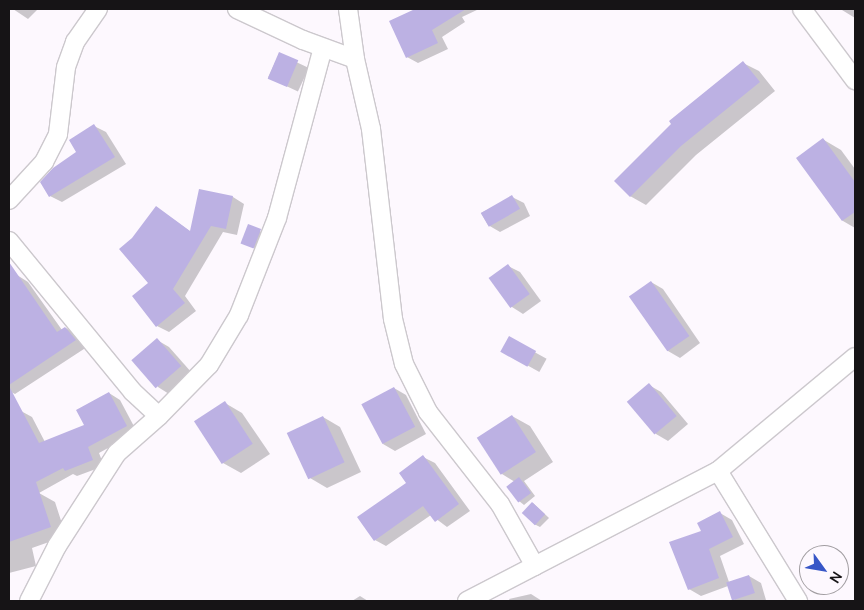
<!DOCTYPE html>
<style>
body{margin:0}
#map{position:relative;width:864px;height:610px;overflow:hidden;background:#fdf8fe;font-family:Manrope,sans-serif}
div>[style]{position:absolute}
.shadow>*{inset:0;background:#0003;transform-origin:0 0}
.building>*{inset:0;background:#bcb1e3;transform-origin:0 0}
.roads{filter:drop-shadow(1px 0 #ccc8cd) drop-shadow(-1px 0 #ccc8cd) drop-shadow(0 1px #ccc8cd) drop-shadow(0 -1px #ccc8cd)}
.street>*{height:18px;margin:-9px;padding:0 9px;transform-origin:9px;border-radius:9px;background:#fff}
span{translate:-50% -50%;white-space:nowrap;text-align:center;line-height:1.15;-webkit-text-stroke:4.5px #fdf8fe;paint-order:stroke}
.frame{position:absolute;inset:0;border:10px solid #161416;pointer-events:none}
.north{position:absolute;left:799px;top:545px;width:50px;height:50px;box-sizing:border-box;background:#fdf8fe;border:1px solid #a19da1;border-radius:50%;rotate:122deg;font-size:14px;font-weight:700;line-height:20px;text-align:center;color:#161416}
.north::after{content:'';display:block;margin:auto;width:18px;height:22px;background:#3756c7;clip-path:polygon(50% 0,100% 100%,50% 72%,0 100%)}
</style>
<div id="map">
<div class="shadow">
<div style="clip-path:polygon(13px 9px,38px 9px,28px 19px)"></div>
<div style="clip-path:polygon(418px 9px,426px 11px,479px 9px,462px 17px,465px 22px,442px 37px,448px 49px,418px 63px,407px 57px,391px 22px)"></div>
<div style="clip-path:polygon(841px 9px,855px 9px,855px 18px,842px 10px)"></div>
<div style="left:279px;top:54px;width:33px;height:26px;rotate:25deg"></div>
<div style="clip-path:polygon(743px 63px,759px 71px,775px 91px,696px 155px,646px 205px,630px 196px)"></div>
<div style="clip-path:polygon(94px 126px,106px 132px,126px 164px,62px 202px,50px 196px)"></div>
<div style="clip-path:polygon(824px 140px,841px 150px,855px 169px,855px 228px,843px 221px,798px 158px)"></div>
<div style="clip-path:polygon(200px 190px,233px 197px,244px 204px,237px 235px,223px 232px,185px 296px,196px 311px,169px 332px,157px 326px,150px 283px,133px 239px,156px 207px,191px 232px)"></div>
<div style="clip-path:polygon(512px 197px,524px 203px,530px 216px,500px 232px,488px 225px,481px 213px)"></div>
<div style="clip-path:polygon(248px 226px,266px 234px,260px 250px,247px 245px)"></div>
<div style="clip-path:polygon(508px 266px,520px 272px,541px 301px,523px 314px,512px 307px)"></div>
<div style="clip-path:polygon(17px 275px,28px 282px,62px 330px,66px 328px,77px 335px,87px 347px,15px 394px,9px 391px,9px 280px)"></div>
<div style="clip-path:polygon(651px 282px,663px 289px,700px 343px,680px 358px,668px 351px)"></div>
<div style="left:509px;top:338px;width:43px;height:15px;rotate:29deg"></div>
<div style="clip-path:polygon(157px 340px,169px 347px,192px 373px,169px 394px,158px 387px)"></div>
<div style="clip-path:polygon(649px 385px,661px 392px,688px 424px,668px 441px,656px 434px,629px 402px)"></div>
<div style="clip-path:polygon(394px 388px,406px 395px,426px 434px,395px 451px,383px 444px)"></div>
<div style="clip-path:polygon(109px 393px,120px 400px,137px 432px,99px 453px,104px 466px,77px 476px,73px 474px,39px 493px,55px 502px,66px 536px,32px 548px,36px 566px,9px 573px,9px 500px,35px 494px,12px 463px,9px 465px,9px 418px,21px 411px,32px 417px,45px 442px,86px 426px)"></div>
<div style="clip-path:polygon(225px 403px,242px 413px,270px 454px,241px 473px,223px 463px,196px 423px)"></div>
<div style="clip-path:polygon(512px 416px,530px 426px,553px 462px,524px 481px,535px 496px,524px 505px,519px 501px,515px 482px,502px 474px)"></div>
<div style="clip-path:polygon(323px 417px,340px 427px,361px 472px,327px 488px,310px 478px)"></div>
<div style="clip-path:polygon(423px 457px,435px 463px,470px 511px,447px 527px,431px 515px,386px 546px,375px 540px)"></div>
<div style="clip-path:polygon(533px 503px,549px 518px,540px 527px,534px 524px)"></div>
<div style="clip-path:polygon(720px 513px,732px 520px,744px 544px,720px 556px,729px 582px,749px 576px,761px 583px,766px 600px,735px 601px,728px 586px,701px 596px,689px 589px,702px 532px)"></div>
<div style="clip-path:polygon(531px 594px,542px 601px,510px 601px,509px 599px)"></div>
<div style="clip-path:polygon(360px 596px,368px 601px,352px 601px)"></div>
</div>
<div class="building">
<div style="clip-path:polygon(415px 9px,466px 9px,432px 30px,438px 43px,406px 58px,389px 21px)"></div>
<div style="left:279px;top:52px;width:21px;height:29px;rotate:23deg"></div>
<div style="clip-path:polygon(743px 61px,760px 82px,681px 146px,630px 197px,614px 181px,671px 124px,669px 121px)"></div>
<div style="clip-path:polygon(94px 124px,115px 157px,49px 197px,40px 182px,53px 168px,76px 152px,69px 140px)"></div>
<div style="clip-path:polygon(823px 138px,855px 182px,855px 212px,842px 221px,796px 158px)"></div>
<div style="clip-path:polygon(199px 189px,233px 196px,226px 229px,211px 226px,173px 289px,185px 303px,156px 327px,132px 296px,148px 283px,119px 249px,132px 238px,156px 206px,190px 231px)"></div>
<div style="left:512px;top:195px;width:16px;height:36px;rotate:60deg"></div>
<div style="left:248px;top:224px;width:14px;height:21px;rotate:21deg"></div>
<div style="clip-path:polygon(9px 262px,57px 332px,65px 327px,76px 340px,9px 385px)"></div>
<div style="left:508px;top:264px;width:37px;height:24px;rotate:54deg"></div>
<div style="left:651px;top:281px;width:67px;height:27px;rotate:55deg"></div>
<div style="left:509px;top:336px;width:31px;height:18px;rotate:29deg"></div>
<div style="left:157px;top:338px;width:37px;height:34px;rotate:49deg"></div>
<div style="left:649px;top:383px;width:43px;height:29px;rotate:50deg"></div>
<div style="clip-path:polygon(9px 386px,39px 443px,84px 425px,76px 410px,109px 392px,127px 426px,88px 447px,93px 460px,65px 471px,63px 468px,36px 482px,51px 527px,9px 542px)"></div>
<div style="left:394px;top:387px;width:45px;height:37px;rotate:62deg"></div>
<div style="left:225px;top:401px;width:51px;height:37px;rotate:57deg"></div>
<div style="left:512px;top:415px;width:44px;height:42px;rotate:57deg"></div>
<div style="left:323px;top:416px;width:51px;height:40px;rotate:65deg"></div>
<div style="clip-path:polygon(423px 455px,459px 504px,435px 522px,423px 506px,374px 541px,357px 517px,406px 483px,399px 473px)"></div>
<div style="left:519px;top:477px;width:20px;height:16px;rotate:53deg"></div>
<div style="left:532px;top:502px;width:18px;height:15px;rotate:43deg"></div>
<div style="clip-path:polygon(720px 511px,733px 537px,709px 549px,719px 578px,688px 590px,669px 542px,701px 531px,697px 523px)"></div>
<div style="left:749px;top:575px;width:19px;height:24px;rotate:72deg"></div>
</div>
<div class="roads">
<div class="street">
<div style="left:237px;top:9px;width:73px;rotate:25.2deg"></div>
<div style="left:303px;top:40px;width:55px;rotate:20.1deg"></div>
<div style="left:348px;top:9px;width:50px;rotate:82deg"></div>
<div style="left:355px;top:59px;width:72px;rotate:77.1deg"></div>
<div style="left:371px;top:129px;width:191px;rotate:83.4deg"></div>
<div style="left:393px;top:319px;width:46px;rotate:76.3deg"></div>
<div style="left:404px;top:364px;width:54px;rotate:63.4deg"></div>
<div style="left:428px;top:412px;width:117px;rotate:52deg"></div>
<div style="left:500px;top:504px;width:71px;rotate:60.6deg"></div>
<div style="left:802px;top:9px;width:89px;rotate:53.3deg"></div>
<div style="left:9px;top:200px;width:52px;rotate:-47.4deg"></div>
<div style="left:44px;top:162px;width:31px;rotate:-63deg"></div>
<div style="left:58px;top:134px;width:67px;rotate:-83.2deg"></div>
<div style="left:66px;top:67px;width:27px;rotate:-70deg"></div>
<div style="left:75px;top:42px;width:40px;rotate:-55.1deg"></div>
<div style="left:9px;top:241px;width:195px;rotate:50.6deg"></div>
<div style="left:133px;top:392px;width:35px;rotate:43deg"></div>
<div style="left:718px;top:471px;width:153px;rotate:58.4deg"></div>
<div style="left:29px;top:601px;width:62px;rotate:-63deg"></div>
<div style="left:57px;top:546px;width:111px;rotate:-57.2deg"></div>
<div style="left:117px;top:453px;width:56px;rotate:-41.4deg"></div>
<div style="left:159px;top:416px;width:71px;rotate:-45.6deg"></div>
<div style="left:209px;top:365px;width:58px;rotate:-59deg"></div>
<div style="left:239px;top:315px;width:104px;rotate:-68.6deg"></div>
<div style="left:277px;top:218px;width:176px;rotate:-74.9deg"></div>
<div style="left:467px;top:601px;width:283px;rotate:-27.4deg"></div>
<div style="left:718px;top:471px;width:178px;rotate:-39.8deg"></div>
</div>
</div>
<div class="frame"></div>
<div class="north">N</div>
</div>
